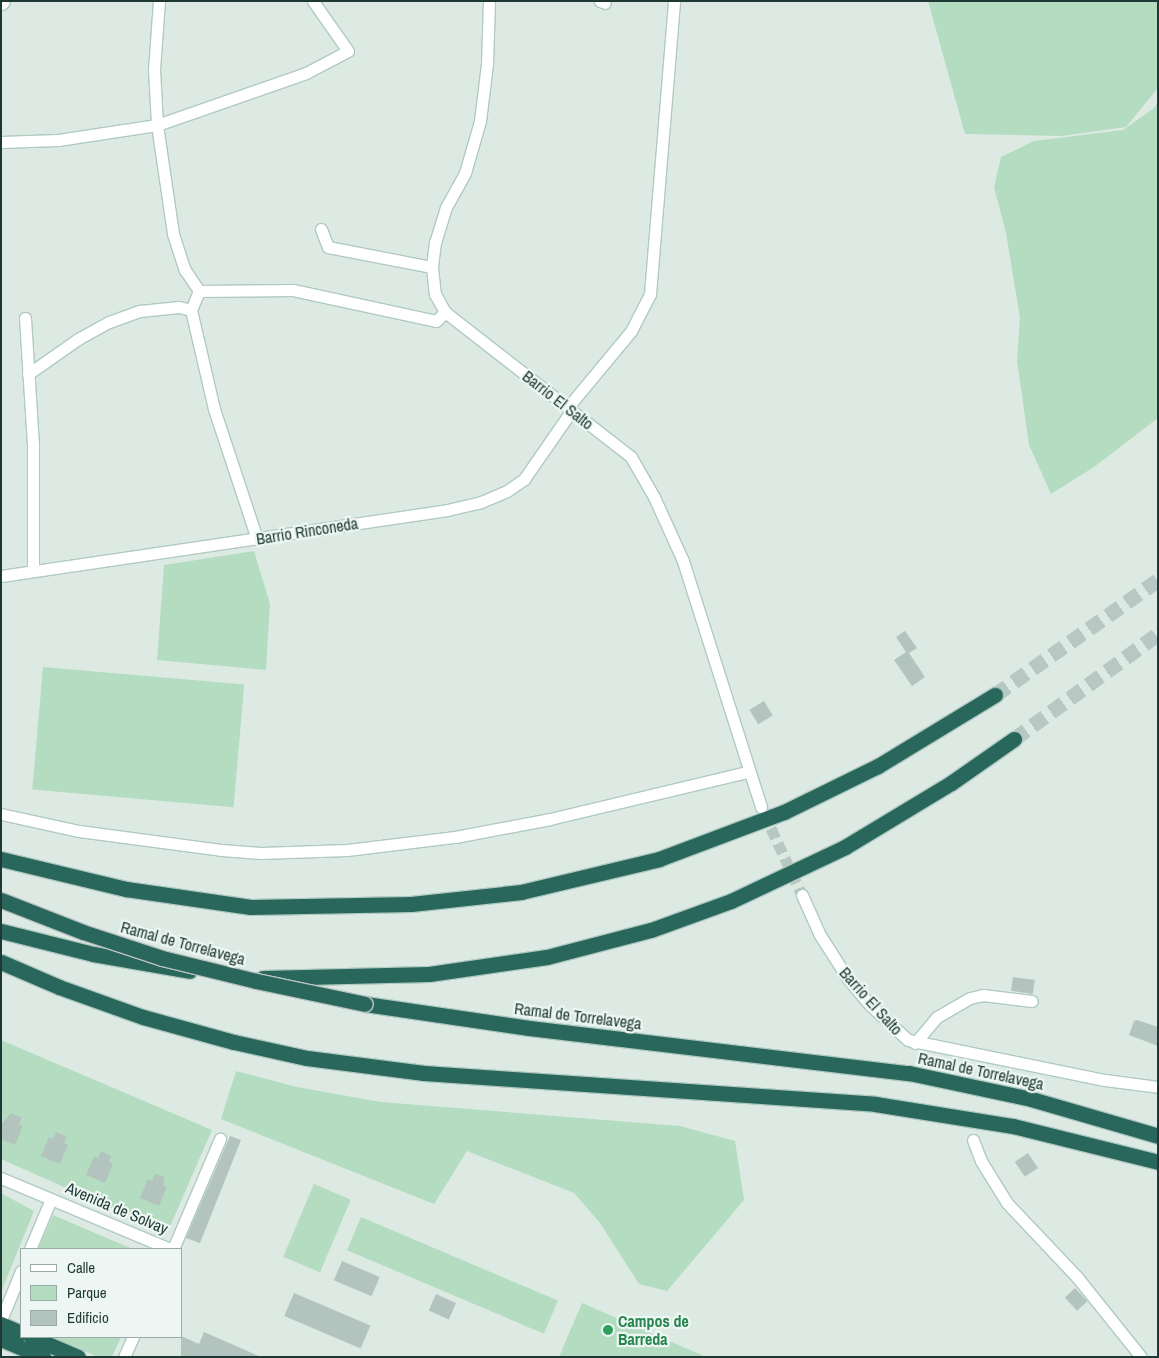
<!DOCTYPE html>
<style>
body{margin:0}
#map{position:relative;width:1159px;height:1358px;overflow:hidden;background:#ddeae4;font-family:"Archivo Narrow",sans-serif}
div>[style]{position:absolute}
.green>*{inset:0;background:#b4dcc1;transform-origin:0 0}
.building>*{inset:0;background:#b2c4bd;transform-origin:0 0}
.street-tunnel>*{height:11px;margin-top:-5.5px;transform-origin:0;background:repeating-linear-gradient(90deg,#b7c7c1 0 11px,transparent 0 16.5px)}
.highway-tunnel>*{height:15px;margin-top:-7.5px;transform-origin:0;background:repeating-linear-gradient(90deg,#b7c7c1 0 15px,transparent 0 23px)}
.roads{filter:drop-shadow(1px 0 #b0cac1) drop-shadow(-1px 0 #b0cac1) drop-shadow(0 1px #b0cac1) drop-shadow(0 -1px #b0cac1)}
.street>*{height:11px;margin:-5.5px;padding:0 5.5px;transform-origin:5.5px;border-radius:5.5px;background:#fff}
.secondary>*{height:15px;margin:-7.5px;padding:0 7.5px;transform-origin:7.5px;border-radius:7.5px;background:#fff}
.highway>*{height:15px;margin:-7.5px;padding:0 7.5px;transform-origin:7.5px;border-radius:7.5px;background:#29665c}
.bridges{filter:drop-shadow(1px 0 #bcc4c2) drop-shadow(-1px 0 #bcc4c2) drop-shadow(0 1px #bcc4c2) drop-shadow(0 -1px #bcc4c2)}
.highway-bridge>*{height:15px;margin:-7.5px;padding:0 7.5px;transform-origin:7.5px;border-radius:7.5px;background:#29665c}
.dots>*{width:14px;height:14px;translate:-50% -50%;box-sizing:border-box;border:2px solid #edf6f2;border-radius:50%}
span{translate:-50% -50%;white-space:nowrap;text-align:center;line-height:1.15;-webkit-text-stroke:4.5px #edf6f2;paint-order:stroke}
.street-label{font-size:16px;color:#1e3933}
.leisure-label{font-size:16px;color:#27864d;font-weight:700}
.left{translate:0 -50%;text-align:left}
.frame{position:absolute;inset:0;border:2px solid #1e3933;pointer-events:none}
.legend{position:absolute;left:20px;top:1248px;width:162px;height:90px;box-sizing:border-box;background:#edf6f2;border:1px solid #9aaaa6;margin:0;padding:6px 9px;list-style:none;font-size:15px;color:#1e3933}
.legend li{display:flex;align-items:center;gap:10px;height:25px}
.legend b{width:25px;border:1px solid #9aaaa6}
</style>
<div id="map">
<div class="green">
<div style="clip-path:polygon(928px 1px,1158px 1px,1158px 88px,1126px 127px,1061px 136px,965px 134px)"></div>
<div style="clip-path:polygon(1158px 102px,1158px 418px,1094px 467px,1051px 494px,1029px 445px,1017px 360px,1020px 318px,1006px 233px,994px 187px,1001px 157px,1034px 141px,1123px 130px,1154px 108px)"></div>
<div style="clip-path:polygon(254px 551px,270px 604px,266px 670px,157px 660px,164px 565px)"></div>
<div style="left:43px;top:667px;width:202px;height:123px;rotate:5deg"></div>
<div style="clip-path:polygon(1px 1040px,212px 1130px,167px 1233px,1px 1159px)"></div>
<div style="clip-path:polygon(236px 1071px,297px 1087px,381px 1102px,680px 1126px,735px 1141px,744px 1200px,667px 1291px,639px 1284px,600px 1223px,574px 1193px,467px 1151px,434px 1204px,221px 1119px)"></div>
<div style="left:314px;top:1184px;width:40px;height:79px;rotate:23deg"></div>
<div style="clip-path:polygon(1px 1193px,34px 1211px,1px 1292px)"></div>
<div style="clip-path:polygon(53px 1215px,102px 1236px,133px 1249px,38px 1249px)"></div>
<div style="left:361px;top:1217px;width:214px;height:36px;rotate:23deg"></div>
<div style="clip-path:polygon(582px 1303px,706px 1357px,559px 1357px)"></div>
<div style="clip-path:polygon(52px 1337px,121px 1337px,112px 1357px,98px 1357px)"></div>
</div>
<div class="building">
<div style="clip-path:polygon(905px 631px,917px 648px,909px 653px,925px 677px,912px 686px,894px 660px,906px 652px,896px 637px)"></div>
<div style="left:764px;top:701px;width:17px;height:17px;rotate:59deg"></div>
<div style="left:1013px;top:977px;width:22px;height:14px;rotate:8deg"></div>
<div style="clip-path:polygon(1137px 1020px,1158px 1027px,1158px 1046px,1129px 1035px,1134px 1021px)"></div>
<div style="clip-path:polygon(11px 1113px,22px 1118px,19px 1124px,23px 1126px,15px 1145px,1px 1139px,1px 1125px)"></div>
<div style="clip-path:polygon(56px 1132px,67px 1137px,64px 1143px,68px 1145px,60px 1164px,41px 1156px,49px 1137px,53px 1139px)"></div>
<div style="clip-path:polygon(230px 1136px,241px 1140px,200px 1243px,186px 1238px)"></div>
<div style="clip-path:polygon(101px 1151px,111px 1156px,109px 1162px,113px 1164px,105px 1183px,86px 1175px,94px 1156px,98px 1158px)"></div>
<div style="left:1028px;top:1153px;width:18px;height:16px;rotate:56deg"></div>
<div style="clip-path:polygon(155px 1174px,165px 1177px,163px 1185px,167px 1187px,159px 1206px,140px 1198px,148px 1179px,152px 1181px)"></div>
<div style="left:342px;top:1261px;width:41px;height:21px;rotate:23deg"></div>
<div style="left:1075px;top:1288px;width:18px;height:14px;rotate:47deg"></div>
<div style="left:294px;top:1293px;width:83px;height:25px;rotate:23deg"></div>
<div style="left:436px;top:1294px;width:22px;height:18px;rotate:24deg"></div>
<div style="clip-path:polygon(204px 1332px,261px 1357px,181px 1357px,181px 1336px,199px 1344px)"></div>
</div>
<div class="street-tunnel">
<div style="left:764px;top:813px;width:90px;rotate:65.1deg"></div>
</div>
<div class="highway-tunnel">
<div style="left:995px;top:695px;width:199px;rotate:-35.2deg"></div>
<div style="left:1014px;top:739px;width:178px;rotate:-36.1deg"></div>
</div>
<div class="roads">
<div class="street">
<div style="left:159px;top:1px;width:68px;rotate:94.2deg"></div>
<div style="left:154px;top:69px;width:56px;rotate:86.9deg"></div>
<div style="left:157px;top:125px;width:110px;rotate:81.6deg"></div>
<div style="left:173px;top:234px;width:38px;rotate:72deg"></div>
<div style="left:185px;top:270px;width:25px;rotate:56deg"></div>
<div style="left:489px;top:1px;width:63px;rotate:91.8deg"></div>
<div style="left:487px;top:64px;width:57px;rotate:97deg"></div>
<div style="left:480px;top:121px;width:54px;rotate:106.1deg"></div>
<div style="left:465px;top:173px;width:39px;rotate:119deg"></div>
<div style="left:446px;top:207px;width:37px;rotate:107deg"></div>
<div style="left:435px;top:242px;width:25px;rotate:97deg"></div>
<div style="left:432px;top:267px;width:27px;rotate:84deg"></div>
<div style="left:435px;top:294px;width:21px;rotate:61deg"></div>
<div style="left:445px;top:312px;width:236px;rotate:37.9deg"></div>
<div style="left:631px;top:457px;width:46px;rotate:60.1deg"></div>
<div style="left:654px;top:497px;width:70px;rotate:65.6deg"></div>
<div style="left:683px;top:561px;width:258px;rotate:72.4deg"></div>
<div style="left:600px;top:1px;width:5px;rotate:22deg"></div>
<div style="left:1px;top:142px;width:57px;rotate:-2deg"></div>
<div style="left:58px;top:140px;width:100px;rotate:-8.6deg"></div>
<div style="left:157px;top:125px;width:158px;rotate:-19.2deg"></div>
<div style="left:306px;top:73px;width:47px;rotate:-27.6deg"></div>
<div style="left:348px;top:51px;width:61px;rotate:-125deg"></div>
<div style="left:321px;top:229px;width:19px;rotate:69deg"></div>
<div style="left:328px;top:247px;width:106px;rotate:10.9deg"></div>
<div style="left:199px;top:291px;width:21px;rotate:113deg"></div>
<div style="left:191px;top:310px;width:102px;rotate:76.9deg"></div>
<div style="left:214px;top:409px;width:137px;rotate:71.7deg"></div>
<div style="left:199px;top:291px;width:94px;rotate:-0.6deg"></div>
<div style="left:293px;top:290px;width:146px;rotate:12.2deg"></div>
<div style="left:436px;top:321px;width:13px;rotate:-45deg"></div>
<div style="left:25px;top:318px;width:126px;rotate:86.4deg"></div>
<div style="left:33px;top:444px;width:127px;rotate:90deg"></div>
<div style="left:28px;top:374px;width:61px;rotate:-35deg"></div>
<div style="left:78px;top:339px;width:35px;rotate:-29deg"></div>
<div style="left:109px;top:322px;width:33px;rotate:-20deg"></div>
<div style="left:140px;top:311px;width:39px;rotate:-6deg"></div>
<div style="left:179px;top:307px;width:12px;rotate:14deg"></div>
<div style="left:568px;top:407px;width:99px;rotate:-50.3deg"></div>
<div style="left:631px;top:331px;width:42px;rotate:-62.8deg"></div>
<div style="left:650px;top:294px;width:294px;rotate:-85.3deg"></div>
<div style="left:1px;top:576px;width:451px;rotate:-8.4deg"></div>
<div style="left:447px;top:510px;width:35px;rotate:-13deg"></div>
<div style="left:481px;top:502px;width:28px;rotate:-23deg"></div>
<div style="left:507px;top:491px;width:21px;rotate:-35deg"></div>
<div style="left:524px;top:479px;width:84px;rotate:-55.2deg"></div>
<div style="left:1px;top:814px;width:80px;rotate:12.3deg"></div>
<div style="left:79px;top:831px;width:143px;rotate:7.6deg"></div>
<div style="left:221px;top:850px;width:40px;rotate:4.3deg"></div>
<div style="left:261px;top:853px;width:86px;rotate:-2deg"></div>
<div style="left:347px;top:850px;width:109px;rotate:-6.9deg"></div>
<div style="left:455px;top:837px;width:97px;rotate:-10.7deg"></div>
<div style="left:550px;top:819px;width:204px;rotate:-13.4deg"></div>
<div style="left:802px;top:895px;width:44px;rotate:65.8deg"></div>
<div style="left:820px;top:935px;width:52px;rotate:57.5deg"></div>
<div style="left:848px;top:979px;width:35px;rotate:50deg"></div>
<div style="left:871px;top:1006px;width:50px;rotate:42.6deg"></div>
<div style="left:908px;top:1040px;width:201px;rotate:11.5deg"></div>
<div style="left:1105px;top:1080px;width:53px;rotate:7.5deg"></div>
<div style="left:915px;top:1043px;width:34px;rotate:-50deg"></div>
<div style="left:937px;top:1017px;width:38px;rotate:-30deg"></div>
<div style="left:970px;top:998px;width:13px;rotate:-13deg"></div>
<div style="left:983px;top:995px;width:49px;rotate:7deg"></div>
<div style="left:973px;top:1140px;width:22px;rotate:69deg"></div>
<div style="left:981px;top:1161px;width:49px;rotate:58.2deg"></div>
<div style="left:1007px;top:1203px;width:102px;rotate:46.6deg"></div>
<div style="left:1077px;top:1277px;width:102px;rotate:51.3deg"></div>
<div style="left:1px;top:1178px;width:183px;rotate:22.8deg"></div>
<div style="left:30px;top:1249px;width:54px;rotate:-67.2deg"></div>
<div style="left:173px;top:1249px;width:120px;rotate:-66.9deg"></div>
<div style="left:1px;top:1320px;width:53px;rotate:-67.8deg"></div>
<div style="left:124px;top:1357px;width:22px;rotate:-66deg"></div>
</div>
<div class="secondary">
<div style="left:1px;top:2px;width:1px;rotate:-45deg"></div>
</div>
<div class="highway">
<div style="left:1px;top:859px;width:129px;rotate:13.5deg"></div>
<div style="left:126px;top:889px;width:126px;rotate:8.2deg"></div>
<div style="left:251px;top:907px;width:160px;rotate:-1.1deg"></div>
<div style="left:411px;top:904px;width:111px;rotate:-6.2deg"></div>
<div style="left:521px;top:892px;width:142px;rotate:-13.4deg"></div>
<div style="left:659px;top:859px;width:134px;rotate:-20.6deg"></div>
<div style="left:784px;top:812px;width:105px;rotate:-26.1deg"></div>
<div style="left:878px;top:766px;width:137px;rotate:-31.3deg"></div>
<div style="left:1px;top:931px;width:95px;rotate:14deg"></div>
<div style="left:93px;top:954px;width:98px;rotate:9.9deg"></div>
<div style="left:1px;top:962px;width:63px;rotate:23.3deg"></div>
<div style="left:59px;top:987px;width:89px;rotate:19.7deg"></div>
<div style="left:143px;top:1017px;width:94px;rotate:15.4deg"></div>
<div style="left:234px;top:1042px;width:75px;rotate:12.4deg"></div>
<div style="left:307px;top:1058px;width:118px;rotate:7.3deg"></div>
<div style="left:424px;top:1073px;width:452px;rotate:3.9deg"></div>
<div style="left:875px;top:1104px;width:140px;rotate:9.1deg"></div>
<div style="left:1013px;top:1126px;width:149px;rotate:13.9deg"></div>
<div style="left:263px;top:978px;width:166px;rotate:-1.4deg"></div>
<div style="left:429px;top:974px;width:119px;rotate:-8.2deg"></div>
<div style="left:547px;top:957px;width:107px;rotate:-14.6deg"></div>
<div style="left:651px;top:930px;width:85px;rotate:-19.9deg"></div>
<div style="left:731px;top:901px;width:126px;rotate:-25.3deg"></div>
<div style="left:845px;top:847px;width:124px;rotate:-31.1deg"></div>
<div style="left:951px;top:783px;width:77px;rotate:-34.9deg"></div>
<div style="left:365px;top:1004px;width:166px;rotate:8.3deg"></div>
<div style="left:529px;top:1028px;width:383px;rotate:6.8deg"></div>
<div style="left:909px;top:1073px;width:125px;rotate:12deg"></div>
<div style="left:1031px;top:1099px;width:132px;rotate:16.2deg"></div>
<div style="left:1px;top:1324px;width:22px;rotate:24deg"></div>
<div style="left:31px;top:1337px;width:51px;rotate:23.1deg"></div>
<div style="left:1px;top:1339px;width:46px;rotate:23.2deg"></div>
</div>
</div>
<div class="bridges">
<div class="highway-bridge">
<div style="left:1px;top:900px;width:88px;rotate:21.3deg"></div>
<div style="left:83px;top:932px;width:83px;rotate:18.2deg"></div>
<div style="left:162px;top:958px;width:97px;rotate:13.7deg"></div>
<div style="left:256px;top:981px;width:111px;rotate:11.9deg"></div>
</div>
</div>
<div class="dots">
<div style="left:608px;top:1330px;background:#2e9e5b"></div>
</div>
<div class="street-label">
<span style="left:558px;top:400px;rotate:38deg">Barrio El Salto</span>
<span style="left:307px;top:531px;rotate:-9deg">Barrio Rinconeda</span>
<span style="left:183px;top:943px;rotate:15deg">Ramal de Torrelavega</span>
<span style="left:871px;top:1001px;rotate:48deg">Barrio El Salto</span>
<span style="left:578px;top:1016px;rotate:7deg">Ramal de Torrelavega</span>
<span style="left:981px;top:1071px;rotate:12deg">Ramal de Torrelavega</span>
<span style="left:117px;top:1208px;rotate:23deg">Avenida de Solvay</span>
</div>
<div class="leisure-label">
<span class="left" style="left:618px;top:1330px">Campos de<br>Barreda</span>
</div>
<div class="frame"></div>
<ul class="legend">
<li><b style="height:6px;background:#fff"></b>Calle</li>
<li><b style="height:14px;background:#b4dcc1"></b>Parque</li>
<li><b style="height:14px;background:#b2c4bd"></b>Edificio</li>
</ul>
</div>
